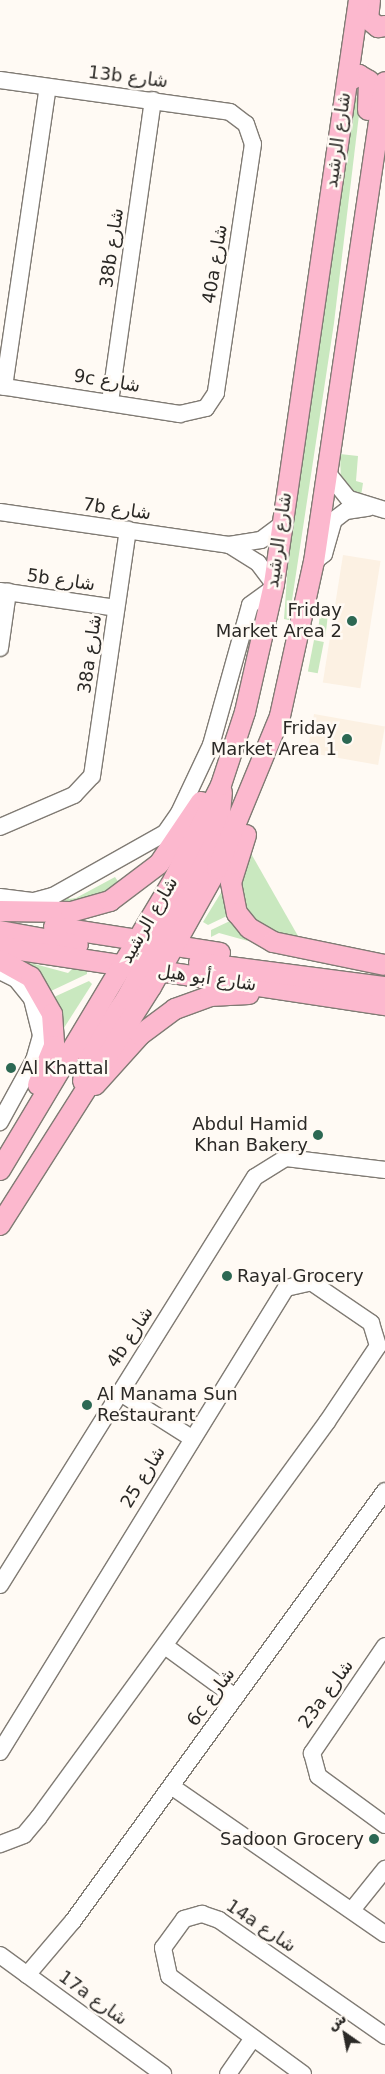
<!DOCTYPE html>
<meta charset="utf-8">
<style>
body{margin:0}
#map{position:relative;width:385px;height:2074px;overflow:hidden;background:#fffaf4;font-family:"DejaVu Sans",Vazirmatn,sans-serif}
div>[style]{position:absolute}
.built>*{inset:0;background:#fcf1e3;transform-origin:0 0}
.green>*{inset:0;background:#c9e8bf;transform-origin:0 0}
.roads{filter:drop-shadow(1px 0 #807b74) drop-shadow(-1px 0 #807b74) drop-shadow(0 1px #807b74) drop-shadow(0 -1px #807b74)}
.minor>*{height:16px;margin:-8px;padding:0 8px;transform-origin:8px;border-radius:8px;background:#fff}
.major>*{height:20px;margin:-10px;padding:0 10px;transform-origin:10px;border-radius:10px;background:#fcb8ce}
.dots>*{width:14px;height:14px;translate:-50% -50%;box-sizing:border-box;border:2px solid #fffaf4;border-radius:50%}
span{translate:-50% -50%;white-space:nowrap;text-align:center;line-height:1.15;-webkit-text-stroke:5px #fffaf4;paint-order:stroke}
.street-label{font-size:18px;color:#2b2926}
.poi-label{font-size:18px;color:#2b2926}
.right{translate:-100% -50%;text-align:right}
.left{translate:0 -50%;text-align:left}
.north{position:absolute;left:320px;top:2009px;width:50px;height:50px;-webkit-text-stroke:4px #fffaf4;paint-order:stroke;rotate:327deg;font-size:14px;font-weight:700;line-height:20px;text-align:center;color:#2b2926}
.north::after{content:'';display:block;margin:auto;width:18px;height:22px;background:#2b2926;clip-path:polygon(50% 0,100% 100%,50% 72%,0 100%)}
</style>
<div id="map">
<div class="built">
<div style="left:343px;top:555px;width:38px;height:129px;rotate:9deg"></div>
<div style="left:314px;top:714px;width:72px;height:39px;rotate:10deg"></div>
</div>
<div class="green">
<div style="clip-path:polygon(354px 97px,361px 98px,334px 323px,289px 620px,284px 619px,289px 549px)"></div>
<div style="clip-path:polygon(340px 454px,358px 456px,356px 481px,363px 483px,361px 496px,341px 483px)"></div>
<div style="left:321px;top:606px;width:8px;height:30px;rotate:7deg"></div>
<div style="left:314px;top:640px;width:10px;height:32px;rotate:11deg"></div>
<div style="clip-path:polygon(249px 850px,298px 936px,297px 940px,262px 929px,245px 910px,240px 885px)"></div>
<div style="clip-path:polygon(115px 877px,121px 886px,82px 903px,44px 904px,70px 894px,69px 899px,76px 898px)"></div>
<div style="clip-path:polygon(222px 891px,229px 915px,208px 925px,203px 922px)"></div>
<div style="clip-path:polygon(232px 920px,248px 941px,219px 933px,211px 937px,211px 930px)"></div>
<div style="clip-path:polygon(27px 962px,68px 973px,73px 968px,87px 970px,87px 974px,51px 991px)"></div>
<div style="clip-path:polygon(89px 981px,92px 984px,62px 1031px,54px 997px)"></div>
</div>
<div class="roads">
<div class="minor">
<div style="left:0;top:80px;width:232px;rotate:7.9deg"></div>
<div style="left:230px;top:112px;width:20px;rotate:37deg"></div>
<div style="left:246px;top:124px;width:21px;rotate:71deg"></div>
<div style="left:253px;top:144px;width:252px;rotate:98.5deg"></div>
<div style="left:216px;top:393px;width:18px;rotate:124deg"></div>
<div style="left:206px;top:408px;width:27px;rotate:167deg"></div>
<div style="left:180px;top:414px;width:182px;rotate:-171.2deg"></div>
<div style="left:4px;top:387px;width:303px;rotate:-81.7deg"></div>
<div style="left:110px;top:402px;width:305px;rotate:-81.9deg"></div>
<div style="left:326px;top:471px;width:36px;rotate:51deg"></div>
<div style="left:349px;top:499px;width:38px;rotate:17deg"></div>
<div style="left:0;top:512px;width:231px;rotate:8.2deg"></div>
<div style="left:229px;top:545px;width:32px;rotate:-9deg"></div>
<div style="left:261px;top:540px;width:26px;rotate:-37deg"></div>
<div style="left:231px;top:546px;width:32px;rotate:32deg"></div>
<div style="left:258px;top:563px;width:26px;rotate:53deg"></div>
<div style="left:314px;top:562px;width:13px;rotate:-39deg"></div>
<div style="left:324px;top:554px;width:35px;rotate:-74deg"></div>
<div style="left:334px;top:520px;width:15px;rotate:-37deg"></div>
<div style="left:346px;top:511px;width:22px;rotate:-8deg"></div>
<div style="left:0;top:591px;width:117px;rotate:8.3deg"></div>
<div style="left:0;top:648px;width:57px;rotate:-81.9deg"></div>
<div style="left:0;top:827px;width:81px;rotate:-23.4deg"></div>
<div style="left:74px;top:795px;width:26px;rotate:-47deg"></div>
<div style="left:92px;top:776px;width:249px;rotate:-81.7deg"></div>
<div style="left:0;top:897px;width:34px;rotate:7deg"></div>
<div style="left:34px;top:901px;width:20px;rotate:-15deg"></div>
<div style="left:53px;top:896px;width:129px;rotate:-29.4deg"></div>
<div style="left:165px;top:833px;width:24px;rotate:-55deg"></div>
<div style="left:179px;top:813px;width:75px;rotate:-64.8deg"></div>
<div style="left:211px;top:745px;width:145px;rotate:-74.4deg"></div>
<div style="left:250px;top:605px;width:29px;rotate:-36deg"></div>
<div style="left:0;top:971px;width:18px;rotate:27deg"></div>
<div style="left:16px;top:979px;width:26px;rotate:51deg"></div>
<div style="left:32px;top:999px;width:38px;rotate:76deg"></div>
<div style="left:41px;top:1036px;width:25px;rotate:106deg"></div>
<div style="left:34px;top:1060px;width:71px;rotate:118.7deg"></div>
<div style="left:119px;top:1392px;width:84px;rotate:32.4deg"></div>
<div style="left:0;top:1585px;width:481px;rotate:-58deg"></div>
<div style="left:255px;top:1177px;width:36px;rotate:-32deg"></div>
<div style="left:286px;top:1158px;width:100px;rotate:6.9deg"></div>
<div style="left:165px;top:1646px;width:87px;rotate:36.1deg"></div>
<div style="left:385px;top:1646px;width:130px;rotate:124.3deg"></div>
<div style="left:312px;top:1753px;width:24px;rotate:75deg"></div>
<div style="left:318px;top:1776px;width:83px;rotate:36.2deg"></div>
<div style="left:0;top:1752px;width:545px;rotate:-58.35deg"></div>
<div style="left:286px;top:1288px;width:26px;rotate:-13deg"></div>
<div style="left:311px;top:1282px;width:73px;rotate:34.3deg"></div>
<div style="left:371px;top:1323px;width:24px;rotate:73deg"></div>
<div style="left:378px;top:1346px;width:92px;rotate:123.9deg"></div>
<div style="left:327px;top:1422px;width:489px;rotate:126.1deg"></div>
<div style="left:39px;top:1817px;width:23px;rotate:130deg"></div>
<div style="left:24px;top:1835px;width:26px;rotate:159deg"></div>
<div style="left:171px;top:1786px;width:260px;rotate:34.7deg"></div>
<div style="left:352px;top:1910px;width:53px;rotate:-51.2deg"></div>
<div style="left:0;top:1955px;width:202px;rotate:36.1deg"></div>
<div style="left:27px;top:1975px;width:71px;rotate:-49.6deg"></div>
<div style="left:73px;top:1921px;width:531px;rotate:-54.04deg"></div>
<div style="left:228px;top:2074px;width:44px;rotate:-55.2deg"></div>
<div style="left:303px;top:2074px;width:166px;rotate:-143.8deg"></div>
<div style="left:169px;top:1976px;width:29px;rotate:-102deg"></div>
<div style="left:163px;top:1948px;width:36px;rotate:-54deg"></div>
<div style="left:184px;top:1919px;width:19px;rotate:-16deg"></div>
<div style="left:202px;top:1914px;width:18px;rotate:19deg"></div>
<div style="left:219px;top:1920px;width:203px;rotate:34.9deg"></div>
</div>
<div class="major">
<div style="left:370px;top:0;width:19px;rotate:96deg"></div>
<div style="left:368px;top:19px;width:13px;rotate:39deg"></div>
<div style="left:378px;top:27px;width:7px;rotate:-8deg"></div>
<div style="left:347px;top:82px;width:14px;rotate:-30deg"></div>
<div style="left:359px;top:75px;width:12px;rotate:31deg"></div>
<div style="left:369px;top:81px;width:29px;rotate:92deg"></div>
<div style="left:246px;top:835px;width:50px;rotate:107.4deg"></div>
<div style="left:231px;top:883px;width:31px;rotate:79deg"></div>
<div style="left:237px;top:913px;width:19px;rotate:51deg"></div>
<div style="left:249px;top:928px;width:28px;rotate:30deg"></div>
<div style="left:273px;top:942px;width:114px;rotate:11.6deg"></div>
<div style="left:0;top:911px;width:71px;rotate:0.8deg"></div>
<div style="left:71px;top:912px;width:41px;rotate:-15.8deg"></div>
<div style="left:110px;top:901px;width:61px;rotate:-37.1deg"></div>
<div style="left:159px;top:864px;width:75px;rotate:-55.9deg"></div>
<div style="left:54px;top:927px;width:168px;rotate:8.9deg"></div>
<div style="left:0;top:931px;width:79px;rotate:10.2deg"></div>
<div style="left:0;top:947px;width:389px;rotate:8.6deg"></div>
<div style="left:0;top:960px;width:35px;rotate:29deg"></div>
<div style="left:31px;top:977px;width:43px;rotate:60.4deg"></div>
<div style="left:52px;top:1014px;width:32px;rotate:86deg"></div>
<div style="left:54px;top:1046px;width:42px;rotate:112.3deg"></div>
<div style="left:199px;top:963px;width:188px;rotate:7.4deg"></div>
<div style="left:83px;top:1081px;width:30px;rotate:-76deg"></div>
<div style="left:90px;top:1052px;width:64px;rotate:-55.8deg"></div>
<div style="left:126px;top:999px;width:173px;rotate:-61.4deg"></div>
<div style="left:209px;top:847px;width:24px;rotate:-66deg"></div>
<div style="left:219px;top:825px;width:33px;rotate:-85deg"></div>
<div style="left:95px;top:1085px;width:67px;rotate:-48deg"></div>
<div style="left:140px;top:1035px;width:44px;rotate:-36.6deg"></div>
<div style="left:175px;top:1009px;width:37px;rotate:-20deg"></div>
<div style="left:210px;top:996px;width:39px;rotate:-3deg"></div>
<div style="left:0;top:1170px;width:339px;rotate:-59.1deg"></div>
<div style="left:174px;top:879px;width:105px;rotate:-63.4deg"></div>
<div style="left:221px;top:785px;width:77px;rotate:-71.8deg"></div>
<div style="left:245px;top:712px;width:131px;rotate:-77.2deg"></div>
<div style="left:274px;top:584px;width:590px;rotate:-81.72deg"></div>
<div style="left:0;top:1225px;width:282px;rotate:-57.6deg"></div>
<div style="left:151px;top:987px;width:135px;rotate:-60.8deg"></div>
<div style="left:217px;top:869px;width:165px;rotate:-67.6deg"></div>
<div style="left:280px;top:716px;width:158px;rotate:-77.6deg"></div>
<div style="left:314px;top:562px;width:485px;rotate:-81.6deg"></div>
</div>
</div>
<div class="dots">
<div style="left:352px;top:621px;background:#2c6853"></div>
<div style="left:347px;top:739px;background:#2c6853"></div>
<div style="left:11px;top:1068px;background:#2c6853"></div>
<div style="left:318px;top:1135px;background:#2c6853"></div>
<div style="left:227px;top:1276px;background:#2c6853"></div>
<div style="left:87px;top:1405px;background:#2c6853"></div>
<div style="left:374px;top:1839px;background:#2c6853"></div>
</div>
<div class="street-label">
<span style="left:128px;top:77px;rotate:7deg">13b شارع</span>
<span style="left:338px;top:140px;rotate:-82deg">شارع الرشيد</span>
<span style="left:112px;top:248px;rotate:-82deg">38b شارع</span>
<span style="left:215px;top:264px;rotate:-81deg">40a شارع</span>
<span style="left:107px;top:381px;rotate:9deg">9c شارع</span>
<span style="left:117px;top:509px;rotate:8deg">7b شارع</span>
<span style="left:279px;top:540px;rotate:-82deg">شارع الرشيد</span>
<span style="left:61px;top:580px;rotate:8deg">5b شارع</span>
<span style="left:90px;top:654px;rotate:-82deg">38a شارع</span>
<span style="left:149px;top:920px;rotate:-60deg">شارع الرشيد</span>
<span style="left:207px;top:978px;rotate:8deg">شارع أبو هيل</span>
<span style="left:130px;top:1337px;rotate:-57deg">4b شارع</span>
<span style="left:143px;top:1477px;rotate:-59deg">شارع 25</span>
<span style="left:326px;top:1694px;rotate:-54deg">23a شارع</span>
<span style="left:211px;top:1697px;rotate:-54deg">6c شارع</span>
<span style="left:261px;top:1926px;rotate:34deg">14a شارع</span>
<span style="left:93px;top:1998px;rotate:36deg">17a شارع</span>
</div>
<div class="poi-label">
<span class="right" style="left:342px;top:621px">Friday<br>Market Area 2</span>
<span class="right" style="left:337px;top:739px">Friday<br>Market Area 1</span>
<span class="left" style="left:21px;top:1068px">Al Khattal</span>
<span class="right" style="left:308px;top:1135px">Abdul Hamid<br>Khan Bakery</span>
<span class="left" style="left:237px;top:1276px">Rayal Grocery</span>
<span class="left" style="left:97px;top:1405px">Al Manama Sun<br>Restaurant</span>
<span class="right" style="left:364px;top:1839px">Sadoon Grocery</span>
</div>
<div class="north">ش</div>
</div>
